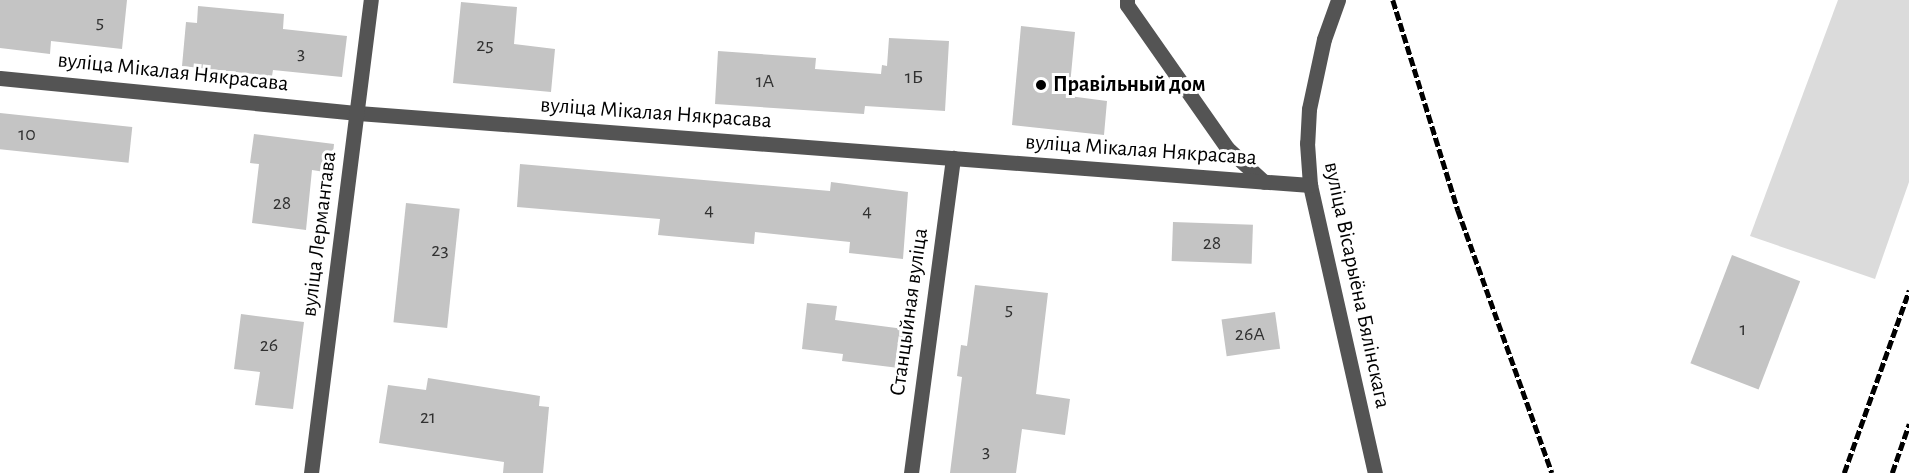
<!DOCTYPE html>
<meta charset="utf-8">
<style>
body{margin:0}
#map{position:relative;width:1909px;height:473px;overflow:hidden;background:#fff;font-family:"Alegreya Sans",sans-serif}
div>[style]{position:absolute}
.green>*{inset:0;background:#dbdbdb}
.building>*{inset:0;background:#c4c4c4;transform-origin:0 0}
.minor>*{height:15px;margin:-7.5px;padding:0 7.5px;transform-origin:7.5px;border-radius:7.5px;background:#545454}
.rail>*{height:4.5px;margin-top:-2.25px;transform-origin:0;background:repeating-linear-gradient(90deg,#000 0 9px,transparent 0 12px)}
.dots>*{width:16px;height:16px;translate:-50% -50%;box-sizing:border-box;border:3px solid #fff;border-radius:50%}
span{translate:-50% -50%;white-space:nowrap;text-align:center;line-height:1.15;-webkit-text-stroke:6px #fff;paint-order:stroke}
.number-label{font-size:20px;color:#313131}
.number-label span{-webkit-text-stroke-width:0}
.street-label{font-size:22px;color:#000}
.poi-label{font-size:22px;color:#000;font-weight:700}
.left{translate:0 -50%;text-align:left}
</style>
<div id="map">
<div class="green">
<div style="clip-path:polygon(1838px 0,1909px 0,1909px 182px,1875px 279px,1750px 236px)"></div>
</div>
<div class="building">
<div style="clip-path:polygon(0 0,127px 0,122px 49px,51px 41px,50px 54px,0 48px)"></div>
<div style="clip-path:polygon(461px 2px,517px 7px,514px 44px,555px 49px,551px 92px,453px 83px)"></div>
<div style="clip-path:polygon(198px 6px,284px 14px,283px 29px,347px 36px,342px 77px,273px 70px,272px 76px,182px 66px,186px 22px,197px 23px)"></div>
<div style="clip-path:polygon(1021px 26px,1075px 32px,1069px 96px,1107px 101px,1104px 135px,1012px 125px)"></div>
<div style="clip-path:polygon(889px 38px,949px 41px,945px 111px,865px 106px,864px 114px,715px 104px,718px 51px,816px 58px,815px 69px,881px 74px,882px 65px,887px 66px)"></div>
<div style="left:0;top:113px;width:133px;height:36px;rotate:6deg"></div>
<div style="clip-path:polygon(254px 134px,334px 144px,331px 173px,312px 170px,306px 230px,252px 223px,259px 164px,250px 163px)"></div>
<div style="clip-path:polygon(520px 164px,830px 191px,831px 182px,908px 192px,903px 259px,849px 253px,850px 242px,755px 232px,754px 244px,658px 235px,660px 219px,517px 207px)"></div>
<div style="left:406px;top:203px;width:54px;height:120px;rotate:6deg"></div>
<div style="left:1173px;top:222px;width:80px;height:39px;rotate:2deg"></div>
<div style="left:1732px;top:255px;width:73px;height:116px;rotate:21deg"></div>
<div style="clip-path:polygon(975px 285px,1048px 293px,1036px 394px,1070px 399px,1065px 435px,1022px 429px,1016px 473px,950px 473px,962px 377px,957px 376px,961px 345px,967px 346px)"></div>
<div style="clip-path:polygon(807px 303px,837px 306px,835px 320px,904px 329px,899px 368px,842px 361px,843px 354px,802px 349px)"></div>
<div style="left:1275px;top:312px;width:37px;height:54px;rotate:82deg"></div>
<div style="clip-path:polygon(241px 314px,304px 322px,293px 409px,255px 405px,260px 372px,234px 369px)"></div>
<div style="clip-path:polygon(428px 378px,540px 396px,539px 406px,549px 407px,543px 473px,503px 473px,504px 462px,379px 443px,388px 385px,426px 390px)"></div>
</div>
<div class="minor">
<div style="left:1127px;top:0;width:5px;rotate:90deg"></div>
<div style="left:1127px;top:5px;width:174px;rotate:55deg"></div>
<div style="left:1227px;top:148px;width:50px;rotate:42.6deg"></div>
<div style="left:1338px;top:0;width:41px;rotate:109.7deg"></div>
<div style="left:1324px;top:39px;width:72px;rotate:102.1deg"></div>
<div style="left:1309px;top:109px;width:34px;rotate:93deg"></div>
<div style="left:1307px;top:143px;width:42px;rotate:85.9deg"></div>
<div style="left:1310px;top:185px;width:295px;rotate:77.3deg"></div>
<div style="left:0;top:78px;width:360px;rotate:5.6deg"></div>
<div style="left:358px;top:113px;width:955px;rotate:4.33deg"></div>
<div style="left:311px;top:473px;width:477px;rotate:-82.8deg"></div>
<div style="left:911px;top:473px;width:318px;rotate:-82.4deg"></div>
</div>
<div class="rail">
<div style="left:1393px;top:0;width:220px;rotate:72.8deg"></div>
<div style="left:1458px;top:210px;width:279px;rotate:70.3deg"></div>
<div style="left:1844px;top:473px;width:194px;rotate:-70.4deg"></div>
<div style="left:1892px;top:473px;width:52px;rotate:-70.9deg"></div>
</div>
<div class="dots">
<div style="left:1041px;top:85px;background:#000"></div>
</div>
<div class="number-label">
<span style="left:100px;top:22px">5</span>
<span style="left:485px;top:45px">25</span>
<span style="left:301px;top:53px">3</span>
<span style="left:914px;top:77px">1Б</span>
<span style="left:765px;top:81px">1А</span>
<span style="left:27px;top:134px">10</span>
<span style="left:282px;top:203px">28</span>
<span style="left:709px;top:210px">4</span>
<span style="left:867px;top:211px">4</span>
<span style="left:1212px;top:243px">28</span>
<span style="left:440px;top:250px">23</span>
<span style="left:1009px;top:309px">5</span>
<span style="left:1743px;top:329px">1</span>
<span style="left:1250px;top:334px">26А</span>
<span style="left:269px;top:345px">26</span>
<span style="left:428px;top:417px">21</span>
<span style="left:986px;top:451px">3</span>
</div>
<div class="street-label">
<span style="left:173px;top:72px;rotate:6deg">вуліца Мікалая Някрасава</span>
<span style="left:656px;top:113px;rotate:4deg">вуліца Мікалая Някрасава</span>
<span style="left:1141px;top:150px;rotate:4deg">вуліца Мікалая Някрасава</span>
<span style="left:319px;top:234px;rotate:-83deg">вуліца Лермантава</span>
<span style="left:1357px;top:285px;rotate:78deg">вуліца Вісарыёна Бялінскага</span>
<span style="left:909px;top:312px;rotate:-82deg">Станцыйная вуліца</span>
</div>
<div class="poi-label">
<span class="left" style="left:1053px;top:85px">Правільный дом</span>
</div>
</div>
